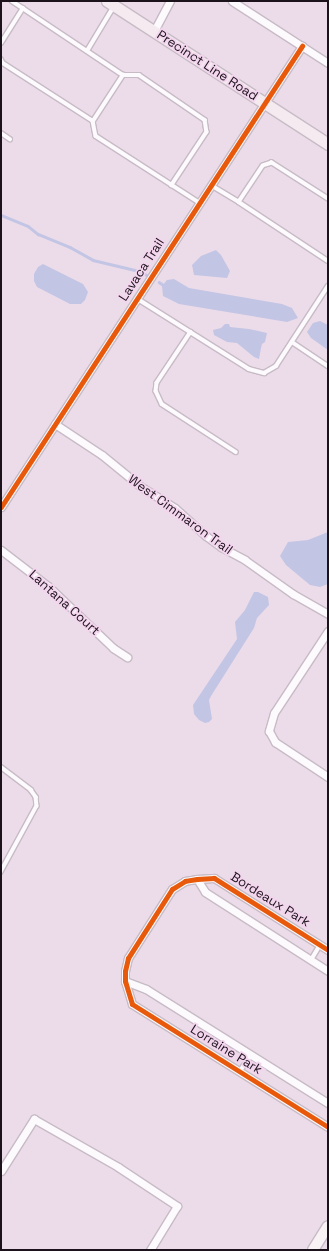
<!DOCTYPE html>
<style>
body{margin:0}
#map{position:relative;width:329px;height:1251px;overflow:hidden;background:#ecdce9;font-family:"Space Grotesk",sans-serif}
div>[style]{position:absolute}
.water>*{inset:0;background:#c3c5e5}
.stream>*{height:2.5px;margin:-1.25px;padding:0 1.25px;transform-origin:1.25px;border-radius:1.25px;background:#c3c5e5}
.roads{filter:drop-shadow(1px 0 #c7bbc6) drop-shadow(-1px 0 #c7bbc6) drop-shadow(0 1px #c7bbc6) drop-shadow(0 -1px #c7bbc6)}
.lane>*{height:3.5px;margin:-1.75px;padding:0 1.75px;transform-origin:1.75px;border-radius:1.75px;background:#fcfafc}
.street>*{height:7px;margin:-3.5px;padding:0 3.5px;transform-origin:3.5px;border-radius:3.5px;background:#fcfafc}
.secondary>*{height:10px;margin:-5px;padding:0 5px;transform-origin:5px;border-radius:5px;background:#f8f2f5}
.primary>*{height:11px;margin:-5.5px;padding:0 5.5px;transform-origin:5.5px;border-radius:5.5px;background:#f4eaef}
.cycleway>*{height:5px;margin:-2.5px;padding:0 2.5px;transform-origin:2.5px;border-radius:2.5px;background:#e8590c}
span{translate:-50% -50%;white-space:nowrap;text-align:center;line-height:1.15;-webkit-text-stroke:3.5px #f3d5ee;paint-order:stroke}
.street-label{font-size:13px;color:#1c121b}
.frame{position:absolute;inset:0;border:2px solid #1c121b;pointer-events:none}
</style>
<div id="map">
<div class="water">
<div style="clip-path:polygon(216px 250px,221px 255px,230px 271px,227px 278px,194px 275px,192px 265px,201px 256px)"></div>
<div style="clip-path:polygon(43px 264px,83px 284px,88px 292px,85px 300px,81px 304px,70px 304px,37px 287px,34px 281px,34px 274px,38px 267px)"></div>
<div style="clip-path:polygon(174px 279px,189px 288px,282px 304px,292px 308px,298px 318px,287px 322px,179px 304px,163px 296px,162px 286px,167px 280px)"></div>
<div style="clip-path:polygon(320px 321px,328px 325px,328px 350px,311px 338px,307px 332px,313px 323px)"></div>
<div style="clip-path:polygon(225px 324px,229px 324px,230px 327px,249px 329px,267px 333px,265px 342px,262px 344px,261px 348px,259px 359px,254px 357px,237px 343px,227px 342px,214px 335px,213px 330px,221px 328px)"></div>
<div style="clip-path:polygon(328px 532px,328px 584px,320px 587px,310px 585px,286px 565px,280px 556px,288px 542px,308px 540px)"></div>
<div style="clip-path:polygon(254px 592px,258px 592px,268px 597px,269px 605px,257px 618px,254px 628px,211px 696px,209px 700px,212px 719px,209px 722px,205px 723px,199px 720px,194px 714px,193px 705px,237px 639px,235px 622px,245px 610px)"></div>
</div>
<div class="stream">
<div style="left:1px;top:215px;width:29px;rotate:22deg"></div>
<div style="left:28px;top:226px;width:13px;rotate:39deg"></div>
<div style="left:38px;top:234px;width:35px;rotate:22deg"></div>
<div style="left:70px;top:247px;width:26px;rotate:29deg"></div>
<div style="left:93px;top:260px;width:47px;rotate:13.4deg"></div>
<div style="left:139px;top:271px;width:9px;rotate:27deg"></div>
<div style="left:159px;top:282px;width:7px;rotate:34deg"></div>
</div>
<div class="roads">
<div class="lane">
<div style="left:12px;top:1px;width:133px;rotate:33.7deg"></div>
<div style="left:123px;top:75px;width:16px"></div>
<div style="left:139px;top:75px;width:80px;rotate:34.3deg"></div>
<div style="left:205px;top:120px;width:12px;rotate:81deg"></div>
<div style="left:207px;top:132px;width:64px;rotate:123.4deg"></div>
<div style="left:1px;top:43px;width:41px;rotate:-57.8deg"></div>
<div style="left:87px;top:51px;width:52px;rotate:-59deg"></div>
<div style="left:1px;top:59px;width:4px;rotate:63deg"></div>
<div style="left:3px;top:63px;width:107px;rotate:32.8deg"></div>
<div style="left:93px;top:121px;width:15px;rotate:79deg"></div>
<div style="left:96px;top:136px;width:124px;rotate:32.8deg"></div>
<div style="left:93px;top:121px;width:55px;rotate:-56.9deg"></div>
<div style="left:1px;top:133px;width:11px;rotate:34deg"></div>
<div style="left:211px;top:185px;width:33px;rotate:31deg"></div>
<div style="left:328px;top:199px;width:67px;rotate:-147.3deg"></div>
<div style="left:272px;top:163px;width:9px;rotate:162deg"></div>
<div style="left:263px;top:166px;width:43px;rotate:123.7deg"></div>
<div style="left:239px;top:202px;width:107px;rotate:33.5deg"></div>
<div style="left:138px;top:299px;width:131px;rotate:32.2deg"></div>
<div style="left:249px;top:369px;width:16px;rotate:15deg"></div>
<div style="left:264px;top:373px;width:14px;rotate:-30deg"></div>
<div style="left:276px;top:366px;width:95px;rotate:-57deg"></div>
<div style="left:191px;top:332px;width:61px;rotate:123.7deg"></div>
<div style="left:157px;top:383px;width:8px;rotate:97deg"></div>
<div style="left:156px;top:391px;width:14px;rotate:65deg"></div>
<div style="left:162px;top:404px;width:88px;rotate:33deg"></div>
<div style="left:292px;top:342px;width:43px;rotate:33.7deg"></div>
<div style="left:1px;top:767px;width:38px;rotate:37deg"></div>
<div style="left:31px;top:790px;width:9px;rotate:54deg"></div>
<div style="left:36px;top:797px;width:9px;rotate:84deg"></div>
<div style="left:37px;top:806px;width:75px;rotate:118.6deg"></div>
<div style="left:311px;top:960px;width:17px;rotate:-59deg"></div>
<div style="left:240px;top:1071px;width:19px;rotate:-55deg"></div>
</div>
<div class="street">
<div style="left:232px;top:1px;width:114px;rotate:32.9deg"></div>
<div style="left:154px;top:31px;width:34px;rotate:-62deg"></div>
<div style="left:55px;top:424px;width:56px;rotate:33.4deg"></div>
<div style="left:102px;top:455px;width:49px;rotate:39.2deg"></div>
<div style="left:140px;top:486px;width:41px;rotate:32.2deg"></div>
<div style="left:175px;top:508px;width:42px;rotate:42.1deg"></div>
<div style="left:206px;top:536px;width:19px;rotate:36deg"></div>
<div style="left:221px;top:547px;width:27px;rotate:28deg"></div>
<div style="left:245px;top:560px;width:59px;rotate:35.3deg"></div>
<div style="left:293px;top:594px;width:40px;rotate:29.7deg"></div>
<div style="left:1px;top:507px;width:551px;rotate:-56.86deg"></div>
<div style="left:1px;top:550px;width:59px;rotate:37.5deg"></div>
<div style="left:48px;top:586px;width:90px;rotate:43.6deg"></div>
<div style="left:113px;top:648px;width:17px;rotate:33deg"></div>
<div style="left:328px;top:631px;width:98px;rotate:123.4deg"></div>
<div style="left:274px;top:713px;width:19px;rotate:106deg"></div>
<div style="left:269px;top:731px;width:13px;rotate:61deg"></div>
<div style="left:275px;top:742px;width:64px;rotate:33.4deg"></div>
<div style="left:197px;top:879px;width:15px;rotate:58deg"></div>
<div style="left:205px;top:892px;width:146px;rotate:32.7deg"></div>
<div style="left:328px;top:950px;width:135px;rotate:-147.7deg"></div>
<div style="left:214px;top:878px;width:17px;rotate:177deg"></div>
<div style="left:197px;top:879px;width:12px;rotate:171deg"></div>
<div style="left:185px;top:881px;width:15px;rotate:148deg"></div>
<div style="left:172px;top:889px;width:82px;rotate:122.5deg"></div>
<div style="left:128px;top:958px;width:13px;rotate:103deg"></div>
<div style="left:125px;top:971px;width:10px;rotate:90deg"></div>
<div style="left:125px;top:981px;width:24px;rotate:73deg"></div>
<div style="left:132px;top:1004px;width:231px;rotate:32.1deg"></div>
<div style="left:125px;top:981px;width:22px;rotate:21deg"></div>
<div style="left:146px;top:989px;width:215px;rotate:32.1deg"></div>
<div style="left:1px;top:1171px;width:62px;rotate:-57.6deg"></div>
<div style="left:34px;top:1119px;width:97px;rotate:29.7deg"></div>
<div style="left:118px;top:1167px;width:71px;rotate:33.5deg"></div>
<div style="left:177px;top:1206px;width:52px;rotate:121.5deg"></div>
</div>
<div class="secondary">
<div style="left:313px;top:1250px;width:28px;rotate:-58deg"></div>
</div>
<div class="primary">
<div style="left:107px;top:1px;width:263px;rotate:32.9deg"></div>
</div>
</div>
<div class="cycleway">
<div style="left:1px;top:507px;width:551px;rotate:-56.86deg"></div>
<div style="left:328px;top:950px;width:135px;rotate:-147.7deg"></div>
<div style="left:214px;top:878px;width:17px;rotate:177deg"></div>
<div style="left:197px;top:879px;width:12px;rotate:171deg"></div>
<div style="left:185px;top:881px;width:15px;rotate:148deg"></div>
<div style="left:172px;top:889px;width:82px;rotate:122.5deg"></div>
<div style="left:128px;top:958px;width:13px;rotate:103deg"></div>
<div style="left:125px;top:971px;width:10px;rotate:90deg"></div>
<div style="left:125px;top:981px;width:24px;rotate:73deg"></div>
<div style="left:132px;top:1004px;width:231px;rotate:32.1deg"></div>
</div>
<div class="street-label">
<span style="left:207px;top:66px;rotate:33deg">Precinct Line Road</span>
<span style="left:142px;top:270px;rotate:-57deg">Lavaca Trail</span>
<span style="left:180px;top:515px;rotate:36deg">West Cimmaron Trail</span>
<span style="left:64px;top:603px;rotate:42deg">Lantana Court</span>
<span style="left:270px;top:900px;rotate:32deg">Bordeaux Park</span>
<span style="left:226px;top:1050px;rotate:32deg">Lorraine Park</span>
</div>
<div class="frame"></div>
</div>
